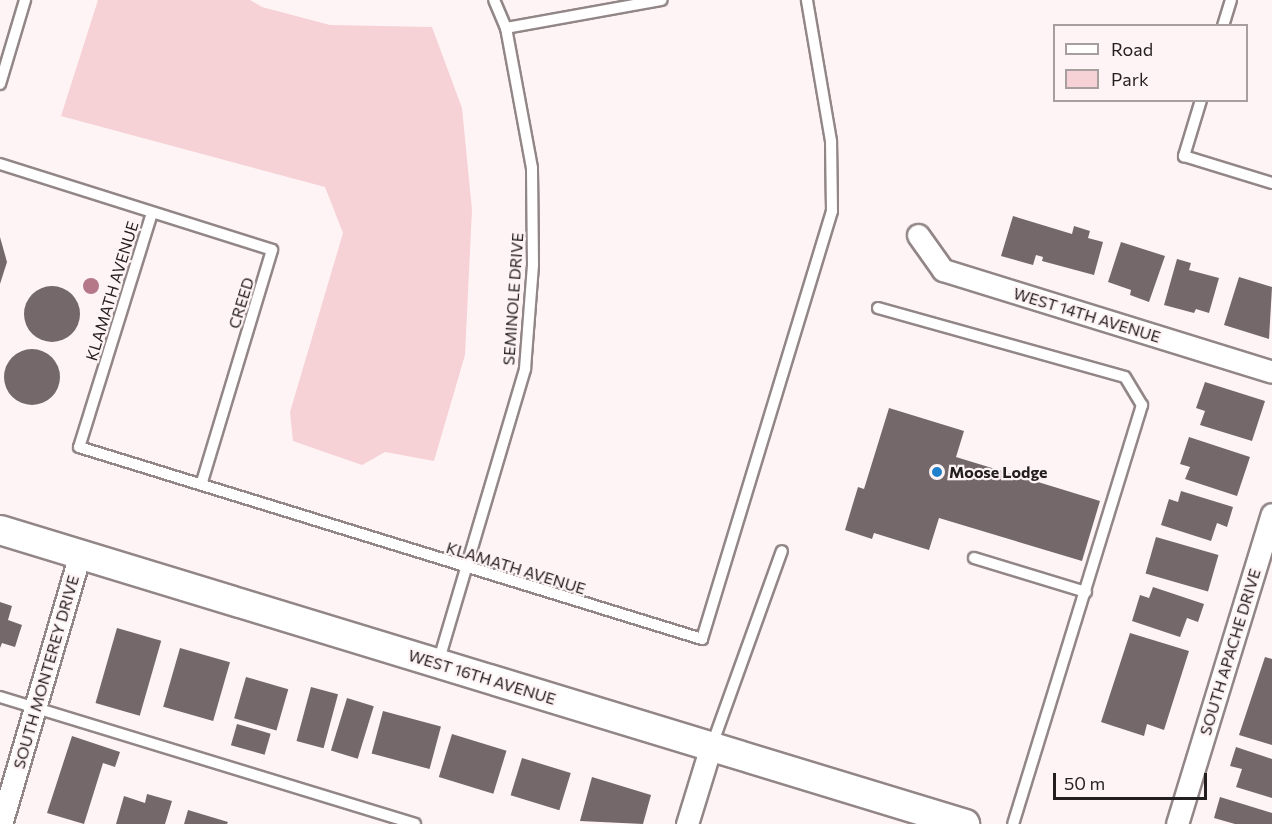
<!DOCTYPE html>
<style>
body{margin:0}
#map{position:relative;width:1272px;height:824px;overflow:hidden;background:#fff4f5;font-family:Commissioner,sans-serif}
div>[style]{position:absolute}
.green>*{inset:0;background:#f6d2d6}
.building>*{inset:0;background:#74686a;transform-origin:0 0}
.round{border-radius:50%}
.roads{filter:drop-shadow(2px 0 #928687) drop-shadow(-2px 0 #928687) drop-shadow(0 2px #928687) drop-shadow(0 -2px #928687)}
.lane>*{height:10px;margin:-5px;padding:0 5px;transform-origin:5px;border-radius:5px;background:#fff}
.street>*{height:21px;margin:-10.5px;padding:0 10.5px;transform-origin:10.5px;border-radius:10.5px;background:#fff}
.secondary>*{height:28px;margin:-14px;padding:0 14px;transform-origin:14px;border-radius:14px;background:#fff}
.trees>*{width:16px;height:16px;margin:-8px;border-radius:50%;background:#b57889}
.dots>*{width:16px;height:16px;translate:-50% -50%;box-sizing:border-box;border:3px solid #fff4f5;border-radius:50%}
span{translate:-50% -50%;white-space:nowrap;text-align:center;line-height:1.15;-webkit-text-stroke:4.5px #fff4f5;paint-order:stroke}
.street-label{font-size:16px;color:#231e1f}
.poi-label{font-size:16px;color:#231e1f;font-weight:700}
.left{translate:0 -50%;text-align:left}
.legend{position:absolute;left:1053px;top:24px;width:195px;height:78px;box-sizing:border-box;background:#fff4f5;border:2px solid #a79e9f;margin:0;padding:8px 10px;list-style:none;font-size:18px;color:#231e1f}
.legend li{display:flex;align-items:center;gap:12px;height:30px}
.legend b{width:30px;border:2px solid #a79e9f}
.scale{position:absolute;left:1053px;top:773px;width:154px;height:27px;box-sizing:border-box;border:3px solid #231e1f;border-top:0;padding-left:8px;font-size:18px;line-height:21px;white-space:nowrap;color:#231e1f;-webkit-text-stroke:4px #fff4f5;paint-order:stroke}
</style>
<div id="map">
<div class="green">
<div style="clip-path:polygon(98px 0,250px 0,262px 7px,330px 25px,432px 27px,462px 108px,472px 210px,465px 355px,434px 461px,385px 452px,362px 465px,293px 441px,290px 412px,343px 233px,325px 187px,61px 116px)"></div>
</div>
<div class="building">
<div style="clip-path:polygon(1013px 216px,1072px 234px,1074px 226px,1090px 231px,1088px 238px,1103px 242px,1094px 275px,1042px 261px,1043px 257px,1036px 255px,1033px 265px,1001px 256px)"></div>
<div style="clip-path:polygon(0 237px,7px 262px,0 284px)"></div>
<div style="clip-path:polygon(1121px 242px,1165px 256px,1149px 302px,1130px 295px,1131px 290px,1108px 282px)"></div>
<div style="clip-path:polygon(1177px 259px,1191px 263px,1189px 270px,1219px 278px,1209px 313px,1196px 309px,1194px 313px,1164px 305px)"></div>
<div style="clip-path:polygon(1239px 277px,1272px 287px,1269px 339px,1224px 325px)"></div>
<div class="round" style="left:24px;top:286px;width:56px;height:56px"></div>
<div class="round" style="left:4px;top:349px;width:56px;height:56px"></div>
<div style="clip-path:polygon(1205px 382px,1265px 401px,1252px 441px,1200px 425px,1205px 411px,1196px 408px)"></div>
<div style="clip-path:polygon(889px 408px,964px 431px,956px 457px,1100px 501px,1082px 561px,939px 518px,929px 550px,874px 533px,872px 539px,845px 530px,858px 487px,864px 489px)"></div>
<div style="clip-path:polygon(1189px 437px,1250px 457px,1237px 496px,1185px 479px,1190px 467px,1180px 464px)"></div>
<div style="clip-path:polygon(1181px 491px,1233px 507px,1227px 527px,1217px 523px,1211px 541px,1161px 525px,1169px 499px,1178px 502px)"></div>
<div style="left:1156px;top:537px;width:65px;height:38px;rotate:16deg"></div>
<div style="clip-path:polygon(1153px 587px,1204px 604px,1198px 622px,1187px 618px,1180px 637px,1132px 621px,1140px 595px,1149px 598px)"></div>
<div style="clip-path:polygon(0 602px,12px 606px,8px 620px,22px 625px,15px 647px,2px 643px,0 648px)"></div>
<div style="left:117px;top:628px;width:46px;height:78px;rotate:16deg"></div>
<div style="clip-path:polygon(1130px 633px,1189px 651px,1164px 730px,1147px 724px,1144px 736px,1101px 722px)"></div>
<div style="left:180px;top:648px;width:52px;height:61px;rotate:16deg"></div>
<div style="clip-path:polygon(1265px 657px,1272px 659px,1272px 745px,1239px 735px)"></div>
<div style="left:246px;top:677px;width:44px;height:43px;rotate:16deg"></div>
<div style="left:311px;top:687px;width:28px;height:56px;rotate:15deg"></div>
<div style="left:347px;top:698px;width:28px;height:55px;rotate:17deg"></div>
<div style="left:383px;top:711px;width:60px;height:44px;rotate:15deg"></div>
<div style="left:237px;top:724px;width:35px;height:22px;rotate:16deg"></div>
<div style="left:452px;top:734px;width:57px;height:45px;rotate:17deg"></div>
<div style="clip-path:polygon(72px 736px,120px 752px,115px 767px,103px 763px,84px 824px,47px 813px)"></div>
<div style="clip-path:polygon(1236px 747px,1272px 759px,1272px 798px,1236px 787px,1242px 769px,1230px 766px)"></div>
<div style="left:522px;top:758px;width:51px;height:39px;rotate:17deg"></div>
<div style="clip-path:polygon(592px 777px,651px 795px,643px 824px,580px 821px)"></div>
<div style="clip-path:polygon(147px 794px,172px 801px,165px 824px,116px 824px,124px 796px,145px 803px)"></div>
<div style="clip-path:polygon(1220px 797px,1272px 813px,1272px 824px,1235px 824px,1214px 818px)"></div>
<div style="clip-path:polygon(188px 810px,228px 822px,227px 824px,184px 824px)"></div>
</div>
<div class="roads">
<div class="lane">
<div style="left:1223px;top:26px;width:27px;rotate:-73deg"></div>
<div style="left:506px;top:28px;width:158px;rotate:-10.2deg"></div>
<div style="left:0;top:84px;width:88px;rotate:-73.4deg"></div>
<div style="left:1201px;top:100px;width:59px;rotate:106.9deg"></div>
<div style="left:1184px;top:156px;width:92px;rotate:17.1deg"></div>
<div style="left:0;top:164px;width:285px;rotate:17.5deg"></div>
<div style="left:272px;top:250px;width:245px;rotate:106.8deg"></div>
<div style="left:152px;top:213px;width:245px;rotate:107.3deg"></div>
<div style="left:79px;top:447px;width:652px;rotate:17.13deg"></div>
<div style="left:702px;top:639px;width:447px;rotate:-73.1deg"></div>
<div style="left:832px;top:211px;width:70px;rotate:-90.8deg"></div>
<div style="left:831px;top:141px;width:143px;rotate:-99.7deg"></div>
<div style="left:878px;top:308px;width:256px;rotate:15.6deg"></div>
<div style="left:1125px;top:377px;width:33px;rotate:59deg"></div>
<div style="left:1142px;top:405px;width:438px;rotate:107.1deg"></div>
<div style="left:974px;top:558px;width:117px;rotate:16.9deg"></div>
<div style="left:438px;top:663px;width:307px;rotate:-73.5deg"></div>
<div style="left:525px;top:369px;width:104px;rotate:-85.6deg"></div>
<div style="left:533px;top:265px;width:97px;rotate:-90.6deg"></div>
<div style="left:532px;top:168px;width:142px;rotate:-100.5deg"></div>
<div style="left:506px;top:28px;width:30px;rotate:-113deg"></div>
<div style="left:0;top:697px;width:434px;rotate:17deg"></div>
<div style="left:712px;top:745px;width:206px;rotate:-70.2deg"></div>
</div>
<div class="street">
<div style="left:918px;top:235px;width:43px;rotate:54.5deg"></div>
<div style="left:943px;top:270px;width:344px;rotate:17.2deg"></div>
<div style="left:1px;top:824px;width:281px;rotate:-73.7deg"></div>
<div style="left:687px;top:824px;width:82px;rotate:-72.9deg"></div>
<div style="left:1177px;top:824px;width:324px;rotate:-73deg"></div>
</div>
<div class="secondary">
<div style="left:0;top:530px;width:1009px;rotate:16.94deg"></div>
</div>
</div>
<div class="trees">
<div style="left:91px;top:286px"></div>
</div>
<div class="dots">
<div style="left:937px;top:472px;background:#2180cc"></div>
</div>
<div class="street-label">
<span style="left:112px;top:291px;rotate:-73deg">KLAMATH AVENUE</span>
<span style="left:513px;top:299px;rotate:-86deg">SEMINOLE DRIVE</span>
<span style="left:241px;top:303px;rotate:-73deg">CREED</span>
<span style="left:1087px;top:315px;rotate:17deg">WEST 14TH AVENUE</span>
<span style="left:516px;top:568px;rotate:17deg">KLAMATH AVENUE</span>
<span style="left:1230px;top:652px;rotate:-73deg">SOUTH APACHE DRIVE</span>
<span style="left:46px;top:672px;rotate:-74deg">SOUTH MONTEREY DRIVE</span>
<span style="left:482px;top:677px;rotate:17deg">WEST 16TH AVENUE</span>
</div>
<div class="poi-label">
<span class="left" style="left:949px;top:472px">Moose Lodge</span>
</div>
<ul class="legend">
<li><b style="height:8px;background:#fff"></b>Road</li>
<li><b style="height:16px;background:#f6d2d6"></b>Park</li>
</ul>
<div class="scale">50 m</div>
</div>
